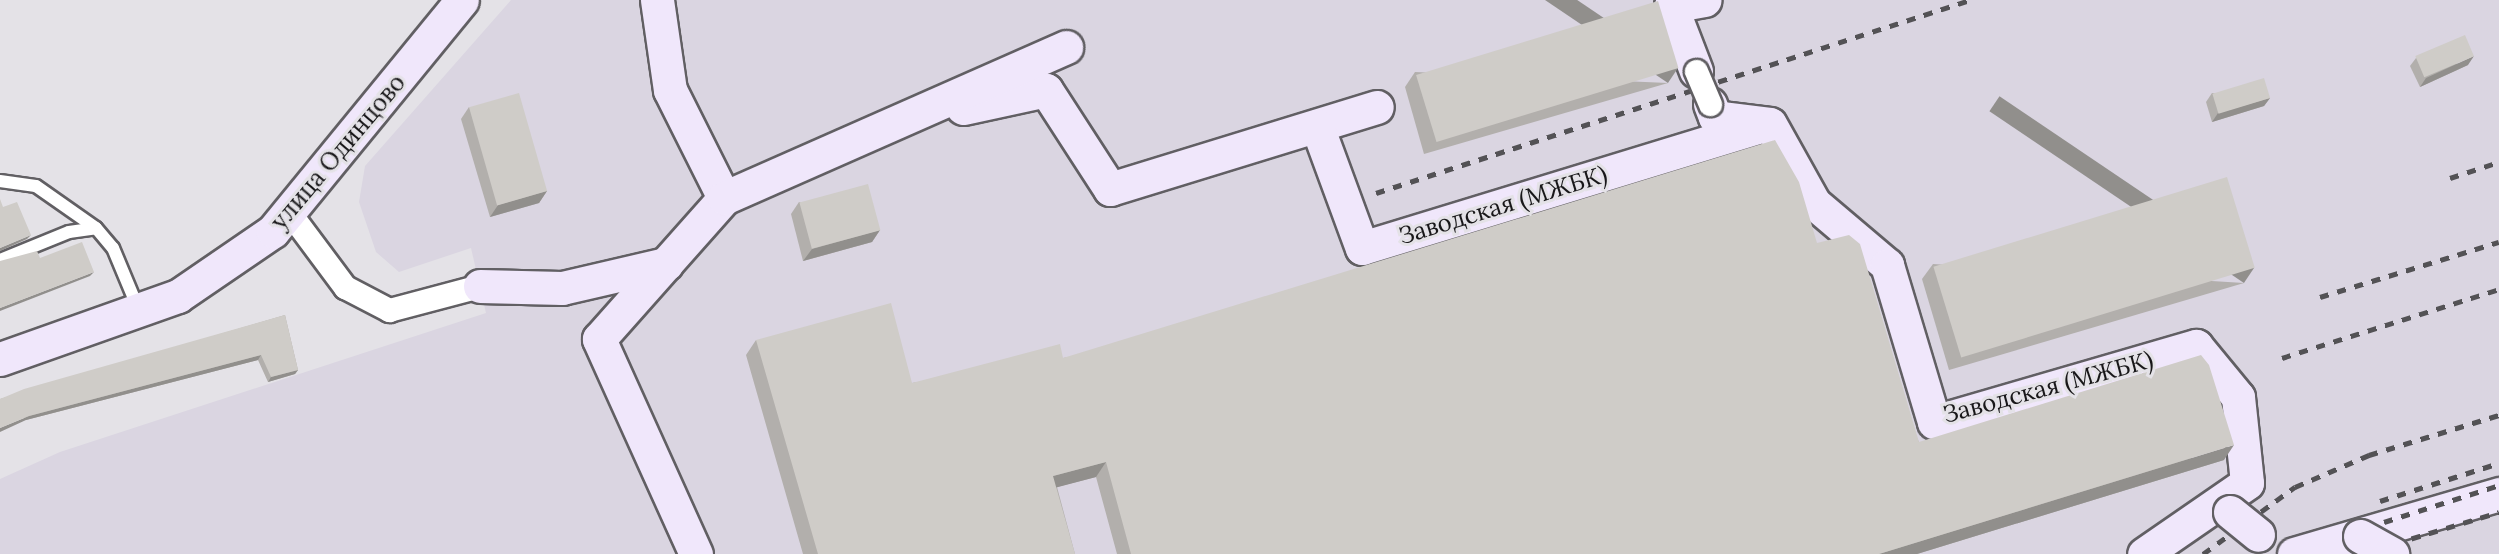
<!DOCTYPE html>
<meta charset="utf-8">
<style>
body{margin:0}
#map{position:relative;width:2499px;height:554px;overflow:hidden;background:#e4e2e7;font-family:Lora,serif}
div>[style]{position:absolute}
.built>*{inset:0;background:#dad5e1}
.roads{filter:drop-shadow(2px 0 #615f63) drop-shadow(-2px 0 #615f63) drop-shadow(0 2px #615f63) drop-shadow(0 -2px #615f63)}
.lane>*{height:12px;margin:-6px;padding:0 6px;transform-origin:6px;border-radius:6px;background:#fff}
.street>*{height:23px;margin:-11.5px;padding:0 11.5px;transform-origin:11.5px;border-radius:11.5px;background:#fff}
.secondary>*{height:33px;margin:-16.5px;padding:0 16.5px;transform-origin:16.5px;border-radius:16.5px;background:#f0e7fb}
.rail>*{height:5px;margin-top:-2.5px;transform-origin:0;background:repeating-linear-gradient(90deg,#535255 0 9px,transparent 0 18px)}
.bridges{filter:drop-shadow(2px 0 #615f63) drop-shadow(-2px 0 #615f63) drop-shadow(0 2px #615f63) drop-shadow(0 -2px #615f63)}
.street-bridge>*{height:23px;margin:-11.5px;padding:0 11.5px;transform-origin:11.5px;border-radius:11.5px;background:#fff}
.secondary-bridge>*{height:33px;margin:-16.5px;padding:0 16.5px;transform-origin:16.5px;border-radius:16.5px;background:#f0e7fb}
.wall>*{inset:0;background:#b2afac}
.shaded-wall>*{inset:0;background:#918f8c;transform-origin:0 0}
.building>*{inset:0;background:#cfccc8;transform-origin:0 0}
span{translate:-50% -50%;white-space:nowrap;text-align:center;line-height:1.15;-webkit-text-stroke:6px #e4e2e7;paint-order:stroke}
.street-label{font-size:24px;color:#181719}
</style>
<div id="map">
<div class="built">
<div style="clip-path:polygon(511px 0,2499px 0,2499px 554px,0 554px,0 479px,60px 452px,486px 313px,471px 248px,399px 272px,376px 252px,359px 202px,365px 166px)"></div>
</div>
<div class="roads">
<div class="lane">
<div style="left:0;top:181px;width:36px;rotate:8deg"></div>
<div style="left:36px;top:186px;width:73px;rotate:35deg"></div>
<div style="left:96px;top:228px;width:26px;rotate:50deg"></div>
<div style="left:113px;top:248px;width:65px;rotate:67.4deg"></div>
<div style="left:0;top:260px;width:74px;rotate:-22.1deg"></div>
<div style="left:69px;top:232px;width:27px;rotate:-8deg"></div>
</div>
<div class="street">
<div style="left:289px;top:212px;width:94px;rotate:53.3deg"></div>
<div style="left:345px;top:287px;width:50px;rotate:27.6deg"></div>
<div style="left:389px;top:310px;width:94px;rotate:-14.8deg"></div>
</div>
<div class="secondary">
<div style="left:657px;top:0;width:91px;rotate:81.8deg"></div>
<div style="left:670px;top:90px;width:121px;rotate:63.4deg"></div>
<div style="left:1696px;top:71px;width:70px;rotate:-111deg"></div>
<div style="left:1671px;top:6px;width:34px;rotate:-10deg"></div>
<div style="left:1710px;top:104px;width:14px;rotate:69deg"></div>
<div style="left:1715px;top:117px;width:55px;rotate:7.3deg"></div>
<div style="left:1770px;top:124px;width:90px;rotate:60.9deg"></div>
<div style="left:1814px;top:203px;width:96px;rotate:40.3deg"></div>
<div style="left:1887px;top:265px;width:164px;rotate:73.3deg"></div>
<div style="left:1934px;top:422px;width:273px;rotate:-16.2deg"></div>
<div style="left:2196px;top:346px;width:66px;rotate:50.5deg"></div>
<div style="left:2238px;top:397px;width:86px;rotate:84deg"></div>
<div style="left:2247px;top:483px;width:125px;rotate:145.4deg"></div>
<div style="left:963px;top:108px;width:85px;rotate:-12.2deg"></div>
<div style="left:1046px;top:90px;width:118px;rotate:57.1deg"></div>
<div style="left:1110px;top:189px;width:279px;rotate:-17.1deg"></div>
<div style="left:1317px;top:126px;width:130px;rotate:69.8deg"></div>
<div style="left:1362px;top:248px;width:413px;rotate:-17deg"></div>
<div style="left:480px;top:286px;width:82px;rotate:1.4deg"></div>
<div style="left:562px;top:288px;width:107px;rotate:-13deg"></div>
<div style="left:0;top:359px;width:189px;rotate:-19.5deg"></div>
<div style="left:178px;top:296px;width:115px;rotate:-34.4deg"></div>
<div style="left:273px;top:231px;width:298px;rotate:-50.7deg"></div>
<div style="left:696px;top:554px;width:236px;rotate:-114.3deg"></div>
<div style="left:599px;top:339px;width:188px;rotate:-48.4deg"></div>
<div style="left:724px;top:198px;width:374px;rotate:-23.8deg"></div>
<div style="left:2294px;top:554px;width:214px;rotate:-16.3deg"></div>
</div>
</div>
<div class="rail">
<div style="left:2450px;top:178px;width:52px;rotate:-18.1deg"></div>
<div style="left:1376px;top:193px;width:625px;rotate:-18deg"></div>
<div style="left:2320px;top:297px;width:187px;rotate:-17.1deg"></div>
<div style="left:2282px;top:358px;width:228px;rotate:-17.6deg"></div>
<div style="left:2380px;top:501px;width:125px;rotate:-17.7deg"></div>
<div style="left:2384px;top:522px;width:121px;rotate:-17.8deg"></div>
<div style="left:2203px;top:554px;width:114px;rotate:-36.1deg"></div>
<div style="left:2295px;top:487px;width:81px;rotate:-23.4deg"></div>
<div style="left:2369px;top:455px;width:136px;rotate:-17.1deg"></div>
<div style="left:2360px;top:554px;width:145px;rotate:-16.8deg"></div>
</div>
<div class="bridges">
<div class="street-bridge">
<div style="left:1696px;top:71px;width:36px;rotate:67deg"></div>
</div>
<div class="secondary-bridge">
<div style="left:2230px;top:512px;width:36px;rotate:39deg"></div>
<div style="left:2360px;top:536px;width:37px;rotate:29deg"></div>
</div>
</div>
<div class="wall">
<div style="clip-path:polygon(2416px 58px,2468px 65px,2420px 87px,2410px 66px)"></div>
<div style="clip-path:polygon(1415px 72px,1668px 83px,1424px 154px,1405px 87px)"></div>
<div style="clip-path:polygon(2212px 93px,2270px 98px,2264px 106px,2212px 122px,2206px 102px)"></div>
<div style="clip-path:polygon(469px 107px,547px 191px,539px 203px,490px 217px,461px 119px)"></div>
<div style="clip-path:polygon(799px 202px,880px 230px,872px 242px,803px 261px,791px 214px)"></div>
<div style="clip-path:polygon(1817px 243px,1919px 442px,2224px 460px,1917px 554px,1117px 554px,1096px 477px,1057px 487px,1075px 554px,803px 554px,746px 355px,756px 340px,912px 383px,1063px 358px)"></div>
<div style="clip-path:polygon(1933px 264px,2244px 283px,1949px 370px,1922px 279px)"></div>
<div style="clip-path:polygon(285px 315px,298px 370px,295px 374px,268px 382px,258px 360px,26px 420px,0 399px)"></div>
</div>
<div class="shaded-wall">
<div style="clip-path:polygon(2474px 56px,2468px 65px,2420px 87px,2426px 78px)"></div>
<div style="left:1678px;top:68px;width:18px;height:254px;rotate:124deg"></div>
<div style="clip-path:polygon(2270px 98px,2264px 106px,2212px 122px,2218px 113px)"></div>
<div style="clip-path:polygon(547px 191px,539px 203px,490px 217px,498px 205px)"></div>
<div style="clip-path:polygon(880px 230px,872px 242px,803px 261px,812px 249px)"></div>
<div style="clip-path:polygon(31px 235px,27px 239px,0 251px,0 248px)"></div>
<div style="left:2254px;top:268px;width:18px;height:307px;rotate:124deg"></div>
<div style="clip-path:polygon(94px 272px,90px 276px,0 311px,0 308px)"></div>
<div style="clip-path:polygon(261px 355px,258px 360px,26px 420px,0 432px,0 428px,29px 416px)"></div>
<div style="clip-path:polygon(298px 370px,295px 374px,268px 382px,271px 377px)"></div>
<div style="clip-path:polygon(2234px 445px,2224px 460px,1917px 554px,1879px 554px)"></div>
<div style="clip-path:polygon(1106px 462px,1096px 477px,1043px 491px,1053px 476px)"></div>
</div>
<div class="building">
<div style="left:1658px;top:1px;width:70px;height:253px;rotate:73deg"></div>
<div style="left:2465px;top:35px;width:23px;height:54px;rotate:67deg"></div>
<div style="left:2264px;top:78px;width:21px;height:54px;rotate:73deg"></div>
<div style="left:519px;top:93px;width:102px;height:52px;rotate:74deg"></div>
<div style="clip-path:polygon(1775px 140px,1799px 182px,1817px 243px,1849px 235px,1860px 244px,1919px 442px,2201px 355px,2209px 365px,2234px 445px,1879px 554px,1131px 554px,1106px 462px,1053px 476px,1075px 554px,818px 554px,756px 340px,891px 303px,912px 383px,1060px 344px,1063px 358px)"></div>
<div style="left:2227px;top:177px;width:95px;height:307px;rotate:73deg"></div>
<div style="left:868px;top:184px;width:48px;height:71px;rotate:75deg"></div>
<div style="clip-path:polygon(0 199px,3px 207px,17px 202px,31px 235px,0 248px)"></div>
<div style="clip-path:polygon(82px 242px,94px 272px,0 308px,0 261px,37px 251px,40px 258px)"></div>
<div style="clip-path:polygon(285px 315px,298px 370px,271px 377px,261px 355px,29px 416px,0 428px,0 399px,24px 389px)"></div>
</div>
<div class="street-label">
<span style="left:338px;top:152px;rotate:-50deg">улица Одинцово</span>
<span style="left:1503px;top:205px;rotate:-17deg">Заводская (МЖБК)</span>
<span style="left:2048px;top:387px;rotate:-15deg">Заводская (МЖБК)</span>
</div>
</div>
